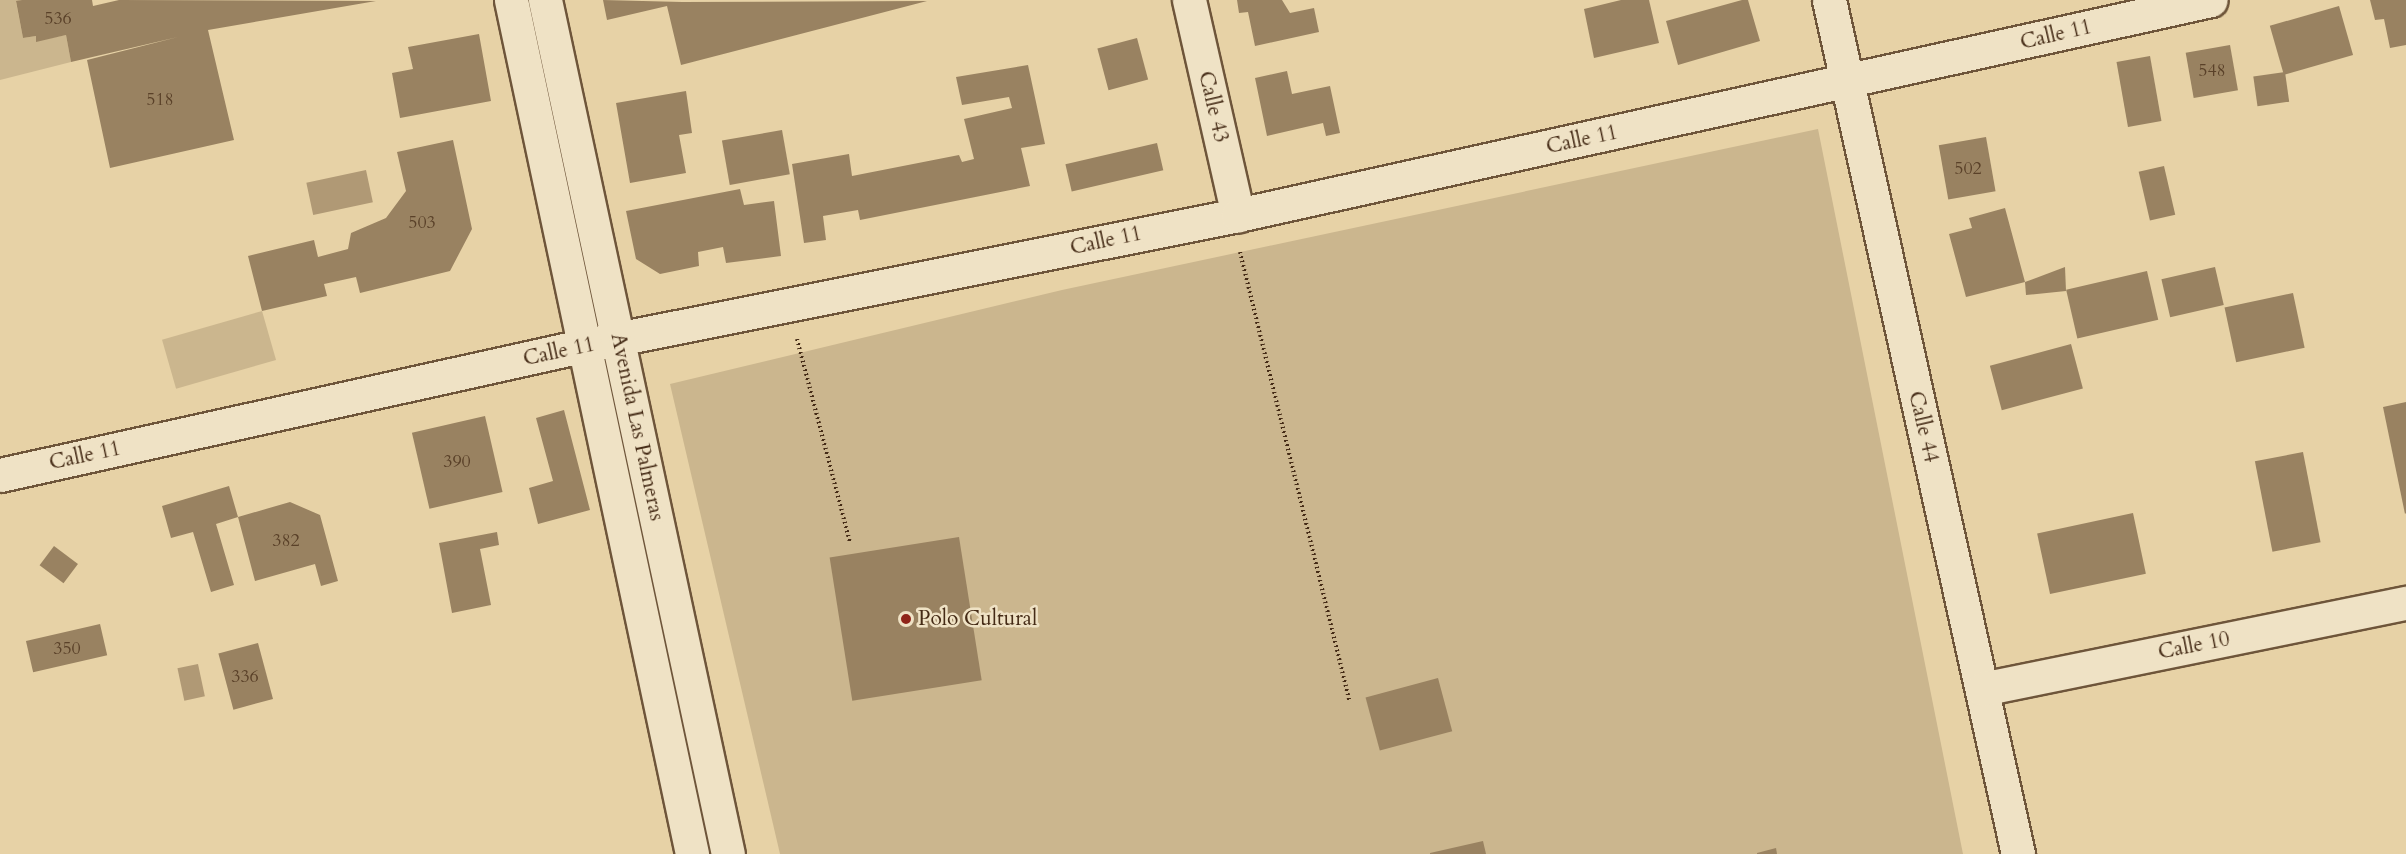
<!DOCTYPE html>
<style>
body{margin:0}
#map{position:relative;width:2406px;height:854px;overflow:hidden;background:#e7d2a6;font-family:Cardo,serif}
div>[style]{position:absolute}
.green>*{inset:0;background:#cbb68e;transform-origin:0 0}
.water>*{inset:0;background:#b09975;transform-origin:0 0}
.building>*{inset:0;background:#998261;transform-origin:0 0}
.path>*{height:4px;margin-top:-2px;transform-origin:0;background:repeating-linear-gradient(90deg,#452b16 0 1.5px,transparent 0 4.5px)}
.roads{filter:drop-shadow(2px 0 #6e553a) drop-shadow(-2px 0 #6e553a) drop-shadow(0 2px #6e553a) drop-shadow(0 -2px #6e553a)}
.minor>*{height:33px;margin:-16.5px;padding:0 16.5px;transform-origin:16.5px;border-radius:16.5px;background:#efe2c5}
.secondary>*{height:33px;margin:-16.5px;padding:0 16.5px;transform-origin:16.5px;border-radius:16.5px;background:#efe2c5}
.dots>*{width:16px;height:16px;translate:-50% -50%;box-sizing:border-box;border:3px solid #efe2c5;border-radius:50%}
span{translate:-50% -50%;white-space:nowrap;text-align:center;line-height:1.15;-webkit-text-stroke:5px #efe2c5;paint-order:stroke}
.number-label{font-size:18px;color:#5a4129}
.number-label span{-webkit-text-stroke-width:0}
.street-label{font-size:21px;color:#452b16}
.poi-label{font-size:21px;color:#452b16}
.left{translate:0 -50%;text-align:left}
</style>
<div id="map">
<div class="green">
<div style="clip-path:polygon(0 0,22px 0,16px 2px,23px 38px,36px 36px,36px 41px,66px 35px,71px 62px,0 80px)"></div>
<div style="clip-path:polygon(1818px 129px,1963px 854px,780px 854px,670px 384px,1062px 290px)"></div>
<div style="left:262px;top:311px;width:51px;height:104px;rotate:74deg"></div>
</div>
<div class="water">
<div style="left:366px;top:170px;width:33px;height:61px;rotate:78deg"></div>
<div style="left:198px;top:664px;width:33px;height:21px;rotate:78deg"></div>
</div>
<div class="building">
<div style="clip-path:polygon(22px 0,92px 0,93px 6px,119px 0,376px 1px,208px 30px,234px 140px,110px 168px,87px 60px,178px 37px,71px 62px,66px 35px,36px 42px,36px 36px,23px 38px,16px 1px)"></div>
<div style="clip-path:polygon(603px 0,682px 2px,927px 1px,681px 65px,667px 6px,607px 20px)"></div>
<div style="clip-path:polygon(1237px 0,1282px 0,1290px 13px,1314px 8px,1319px 32px,1255px 46px,1248px 12px,1239px 13px)"></div>
<div style="clip-path:polygon(1649px 0,1659px 43px,1594px 58px,1584px 9px,1621px 0)"></div>
<div style="clip-path:polygon(1742px 0,1748px 0,1760px 41px,1678px 65px,1666px 21px)"></div>
<div style="clip-path:polygon(2370px 0,2406px 0,2406px 45px,2390px 48px,2384px 19px,2375px 20px)"></div>
<div style="left:2339px;top:6px;width:51px;height:72px;rotate:74deg"></div>
<div style="clip-path:polygon(479px 34px,491px 101px,400px 118px,392px 73px,413px 69px,408px 47px)"></div>
<div style="left:1137px;top:38px;width:43px;height:41px;rotate:75deg"></div>
<div style="left:2230px;top:45px;width:46px;height:45px;rotate:80deg"></div>
<div style="left:2150px;top:56px;width:66px;height:34px;rotate:80deg"></div>
<div style="clip-path:polygon(1028px 65px,1045px 144px,1021px 148px,1030px 186px,860px 220px,858px 210px,823px 216px,826px 240px,804px 243px,792px 164px,849px 154px,852px 176px,959px 155px,962px 162px,974px 159px,964px 119px,1012px 108px,1009px 97px,962px 105px,956px 77px)"></div>
<div style="clip-path:polygon(1287px 71px,1292px 94px,1330px 86px,1340px 133px,1326px 136px,1323px 123px,1267px 136px,1255px 78px)"></div>
<div style="left:2285px;top:72px;width:30px;height:32px;rotate:82deg"></div>
<div style="clip-path:polygon(686px 91px,692px 133px,679px 135px,686px 173px,630px 183px,616px 103px)"></div>
<div style="left:782px;top:130px;width:45px;height:61px;rotate:80deg"></div>
<div style="left:1986px;top:137px;width:55px;height:48px;rotate:80deg"></div>
<div style="clip-path:polygon(453px 140px,472px 229px,450px 271px,360px 293px,356px 277px,324px 284px,327px 296px,262px 311px,248px 256px,314px 240px,318px 257px,348px 249px,351px 233px,386px 218px,406px 191px,397px 152px)"></div>
<div style="left:1157px;top:143px;width:28px;height:94px;rotate:77deg"></div>
<div style="left:2164px;top:166px;width:50px;height:26px;rotate:77deg"></div>
<div style="clip-path:polygon(740px 189px,744px 205px,774px 201px,781px 256px,726px 263px,723px 247px,698px 252px,699px 266px,660px 274px,636px 259px,626px 211px)"></div>
<div style="clip-path:polygon(2005px 208px,2025px 282px,1966px 297px,1949px 234px,1972px 228px,1969px 218px)"></div>
<div style="clip-path:polygon(2065px 267px,2066px 291px,2026px 295px,2025px 282px)"></div>
<div style="left:2215px;top:267px;width:39px;height:55px;rotate:77deg"></div>
<div style="left:2147px;top:271px;width:50px;height:83px;rotate:77deg"></div>
<div style="left:2293px;top:293px;width:56px;height:70px;rotate:78deg"></div>
<div style="left:2071px;top:344px;width:46px;height:84px;rotate:75deg"></div>
<div style="clip-path:polygon(2406px 402px,2406px 513px,2405px 514px,2383px 407px)"></div>
<div style="clip-path:polygon(564px 410px,590px 510px,538px 524px,529px 488px,553px 481px,536px 418px)"></div>
<div style="left:485px;top:416px;width:78px;height:75px;rotate:77deg"></div>
<div style="left:2303px;top:452px;width:92px;height:49px;rotate:79deg"></div>
<div style="clip-path:polygon(229px 486px,238px 517px,216px 524px,234px 585px,211px 592px,193px 532px,171px 538px,162px 506px)"></div>
<div style="clip-path:polygon(290px 502px,320px 515px,338px 581px,321px 586px,315px 564px,255px 581px,238px 517px)"></div>
<div style="left:2133px;top:513px;width:62px;height:98px;rotate:78deg"></div>
<div style="clip-path:polygon(497px 532px,499px 545px,480px 549px,491px 605px,452px 613px,439px 543px)"></div>
<div style="left:959px;top:537px;width:145px;height:131px;rotate:81deg"></div>
<div style="left:54px;top:546px;width:30px;height:24px;rotate:37deg"></div>
<div style="left:100px;top:624px;width:32px;height:76px;rotate:77deg"></div>
<div style="left:258px;top:643px;width:58px;height:41px;rotate:75deg"></div>
<div style="left:1438px;top:678px;width:55px;height:75px;rotate:75deg"></div>
<div style="clip-path:polygon(1483px 841px,1486px 854px,1430px 854px,1430px 853px)"></div>
<div style="clip-path:polygon(1776px 848px,1777px 854px,1757px 854px,1757px 853px)"></div>
</div>
<div class="path">
<div style="left:1240px;top:252px;width:463px;rotate:76.3deg"></div>
<div style="left:797px;top:339px;width:211px;rotate:75.4deg"></div>
</div>
<div class="roads">
<div class="minor">
<div style="left:1189px;top:0;width:221px;rotate:77.2deg"></div>
<div style="left:1829px;top:0;width:875px;rotate:77.52deg"></div>
<div style="left:0;top:475px;width:596px;rotate:-12.5deg"></div>
<div style="left:582px;top:346px;width:669px;rotate:-11.29deg"></div>
<div style="left:1238px;top:215px;width:996px;rotate:-12.46deg"></div>
<div style="left:1982px;top:689px;width:433px;rotate:-11.5deg"></div>
</div>
<div class="secondary">
<div style="left:511px;top:0;width:873px;rotate:78.03deg"></div>
<div style="left:545px;top:0;width:873px;rotate:77.91deg"></div>
</div>
</div>
<div class="dots">
<div style="left:906px;top:619px;background:#8f2418"></div>
</div>
<div class="number-label">
<span style="left:58px;top:19px">536</span>
<span style="left:2212px;top:71px">548</span>
<span style="left:160px;top:100px">518</span>
<span style="left:1968px;top:169px">502</span>
<span style="left:422px;top:223px">503</span>
<span style="left:457px;top:462px">390</span>
<span style="left:286px;top:541px">382</span>
<span style="left:67px;top:649px">350</span>
<span style="left:245px;top:677px">336</span>
</div>
<div class="street-label">
<span style="left:2056px;top:35px;rotate:-13deg">Calle 11</span>
<span style="left:1213px;top:107px;rotate:77deg">Calle 43</span>
<span style="left:1582px;top:140px;rotate:-12deg">Calle 11</span>
<span style="left:1106px;top:241px;rotate:-12deg">Calle 11</span>
<span style="left:559px;top:352px;rotate:-12deg">Calle 11</span>
<span style="left:637px;top:427px;rotate:78deg">Avenida Las Palmeras</span>
<span style="left:1923px;top:427px;rotate:77deg">Calle 44</span>
<span style="left:85px;top:456px;rotate:-12deg">Calle 11</span>
<span style="left:2194px;top:646px;rotate:-11deg">Calle 10</span>
</div>
<div class="poi-label">
<span class="left" style="left:918px;top:619px">Polo Cultural</span>
</div>
</div>
